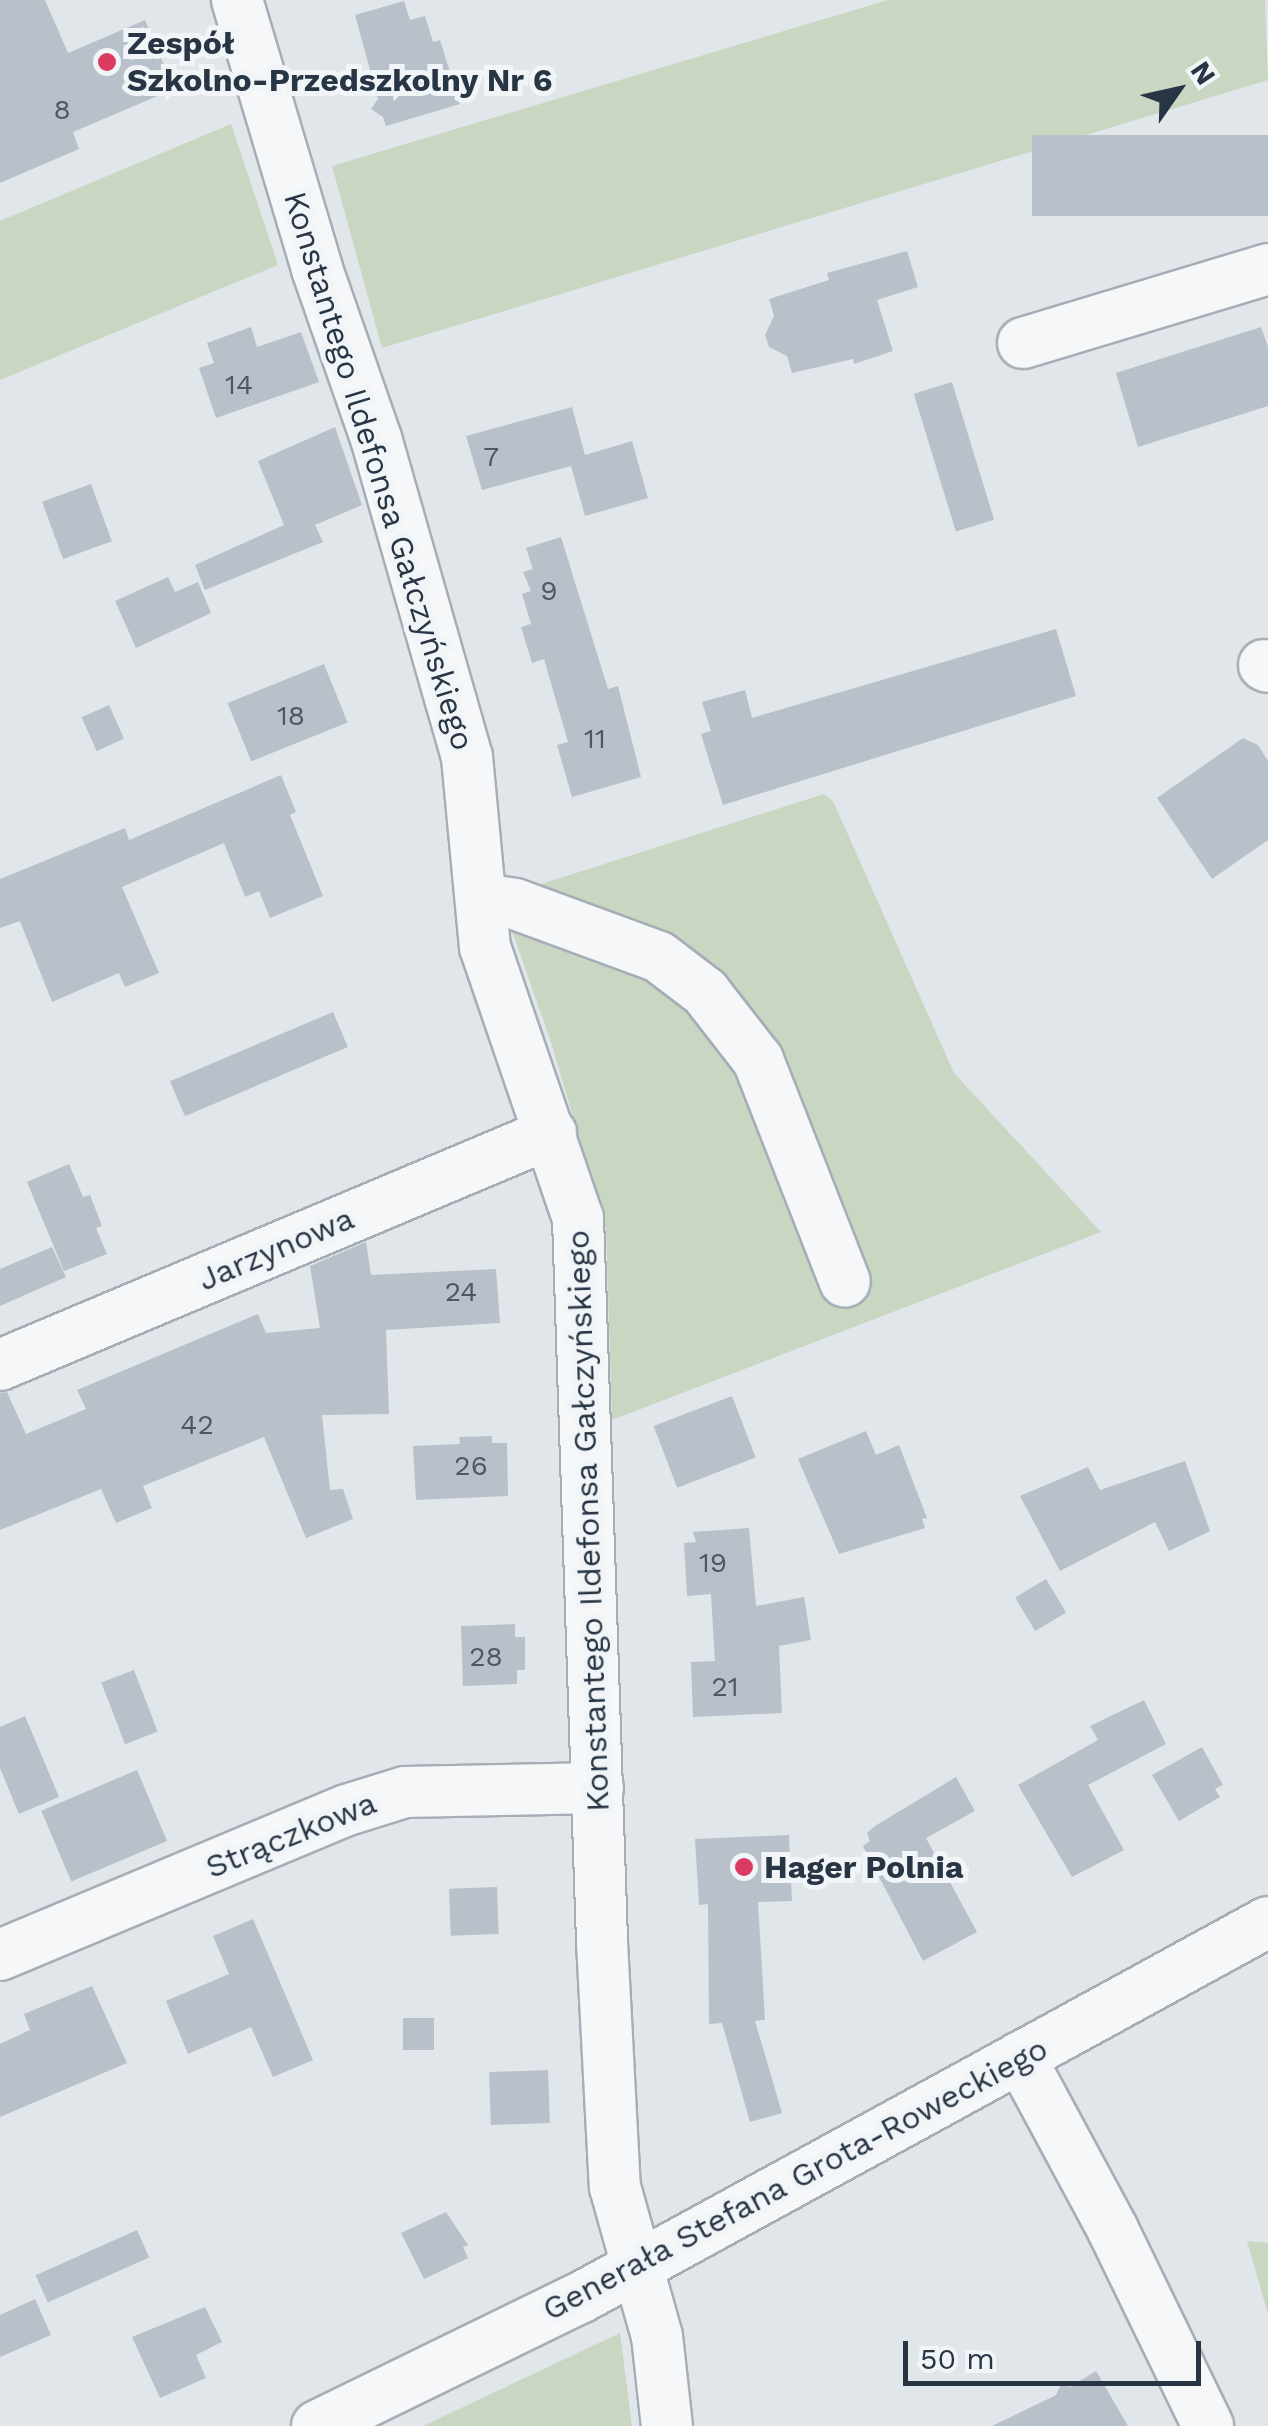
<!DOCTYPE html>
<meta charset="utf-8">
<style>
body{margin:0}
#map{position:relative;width:1268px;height:2426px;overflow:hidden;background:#e1e6eb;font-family:"Work Sans",sans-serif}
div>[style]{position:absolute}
.green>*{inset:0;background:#c9d6c2}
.building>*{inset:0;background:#b8c0ca;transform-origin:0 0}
.roads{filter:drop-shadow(2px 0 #a6adb6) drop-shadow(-2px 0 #a6adb6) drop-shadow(0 2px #a6adb6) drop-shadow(0 -2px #a6adb6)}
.minor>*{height:50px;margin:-25px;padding:0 25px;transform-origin:25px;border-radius:25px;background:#f5f7f9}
.dots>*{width:28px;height:28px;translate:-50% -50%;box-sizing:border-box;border:5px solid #f1f5f8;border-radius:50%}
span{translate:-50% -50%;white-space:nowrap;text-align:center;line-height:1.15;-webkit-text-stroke:10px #f1f5f8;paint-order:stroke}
.number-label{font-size:28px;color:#4c5866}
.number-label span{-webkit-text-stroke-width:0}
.poi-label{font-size:32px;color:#283545;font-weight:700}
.left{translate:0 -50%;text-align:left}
.street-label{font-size:32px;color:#283545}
.north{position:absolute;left:1128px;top:40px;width:100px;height:100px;-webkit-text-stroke:8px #f1f5f8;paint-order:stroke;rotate:56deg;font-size:28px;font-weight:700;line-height:40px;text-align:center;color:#283545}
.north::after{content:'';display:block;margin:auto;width:35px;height:45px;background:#283545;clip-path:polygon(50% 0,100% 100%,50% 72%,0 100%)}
.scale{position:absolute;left:903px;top:2341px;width:298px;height:45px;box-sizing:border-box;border:5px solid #283545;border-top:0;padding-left:12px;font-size:30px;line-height:35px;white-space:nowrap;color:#283545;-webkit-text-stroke:8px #f1f5f8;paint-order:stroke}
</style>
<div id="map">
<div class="green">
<div style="clip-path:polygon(888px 0,1265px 0,1268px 80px,382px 348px,332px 166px)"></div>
<div style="clip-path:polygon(231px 124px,278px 265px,0 380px,0 221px)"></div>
<div style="clip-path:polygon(824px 794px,833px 801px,954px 1073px,1101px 1232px,612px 1420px,606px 1229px,551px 1042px,508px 920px,529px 888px)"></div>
<div style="clip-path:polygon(1247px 2241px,1268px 2243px,1268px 2314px)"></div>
<div style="clip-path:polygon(620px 2333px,632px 2426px,423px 2426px)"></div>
</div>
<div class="building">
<div style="clip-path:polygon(0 0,45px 0,68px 53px,145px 20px,174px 89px,73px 132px,79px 149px,0 183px)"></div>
<div style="clip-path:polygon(404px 1px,410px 20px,425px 16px,433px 42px,440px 40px,460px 104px,386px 126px,383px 117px,371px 109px,378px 99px,355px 15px)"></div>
<div style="left:1268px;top:135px;width:81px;height:236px;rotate:90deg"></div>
<div style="clip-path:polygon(907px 251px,918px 287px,877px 300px,893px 351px,854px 364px,853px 359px,792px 373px,787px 356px,769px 347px,765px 335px,774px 316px,769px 299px,829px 280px,827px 273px)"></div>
<div style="clip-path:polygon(251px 327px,257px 347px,301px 332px,319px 382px,216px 418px,199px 368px,214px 363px,207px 343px)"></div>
<div style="clip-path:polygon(1261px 327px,1268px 347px,1268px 406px,1138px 447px,1116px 373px)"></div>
<div style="left:952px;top:382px;width:144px;height:40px;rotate:73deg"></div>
<div style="clip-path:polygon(572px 407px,585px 455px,632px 441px,648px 498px,585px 516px,571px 466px,482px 490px,466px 436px)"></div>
<div style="clip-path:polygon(335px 427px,362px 505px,315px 525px,323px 542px,205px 590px,195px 565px,284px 525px,258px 461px)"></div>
<div style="left:91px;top:484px;width:61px;height:52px;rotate:70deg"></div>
<div style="clip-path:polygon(561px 537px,608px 689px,618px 686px,641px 777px,572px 797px,557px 745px,568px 742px,544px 659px,532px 663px,521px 627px,531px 624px,522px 594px,531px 591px,523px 572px,533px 569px,526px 548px)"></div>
<div style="clip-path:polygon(168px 577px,175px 592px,198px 582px,211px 613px,136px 648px,115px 601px)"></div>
<div style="clip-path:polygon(1056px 629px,1076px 696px,723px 805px,701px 734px,711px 731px,702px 702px,745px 690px,752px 718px)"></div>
<div style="left:324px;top:664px;width:63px;height:104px;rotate:68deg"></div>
<div style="left:109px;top:705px;width:37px;height:30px;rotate:66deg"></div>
<div style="clip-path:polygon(1243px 738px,1258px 745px,1268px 761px,1268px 840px,1212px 879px,1157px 798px)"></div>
<div style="clip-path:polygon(281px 775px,296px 812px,290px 815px,323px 896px,270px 918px,259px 891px,245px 897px,224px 843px,122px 887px,159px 973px,125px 987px,119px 973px,52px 1002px,20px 921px,0 928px,0 879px,125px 828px,129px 840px)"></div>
<div style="left:333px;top:1012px;width:38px;height:177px;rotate:67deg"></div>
<div style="clip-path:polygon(69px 1164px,83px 1197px,90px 1195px,102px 1226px,96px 1228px,107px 1254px,64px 1271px,27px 1182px)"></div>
<div style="clip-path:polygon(366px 1242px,371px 1275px,496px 1269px,500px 1323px,386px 1330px,389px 1414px,322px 1415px,330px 1490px,343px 1489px,353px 1519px,306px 1538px,264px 1437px,143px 1486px,152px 1508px,116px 1523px,101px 1489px,0 1530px,0 1393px,7px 1392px,26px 1434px,86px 1409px,77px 1390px,258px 1314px,266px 1333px,320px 1328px,310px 1266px)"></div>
<div style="clip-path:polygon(52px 1247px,66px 1277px,0 1306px,0 1269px)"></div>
<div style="left:732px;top:1396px;width:66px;height:84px;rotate:69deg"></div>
<div style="clip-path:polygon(866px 1431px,876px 1455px,899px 1445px,927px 1518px,922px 1519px,925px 1528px,839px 1554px,798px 1459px)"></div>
<div style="clip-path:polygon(492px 1436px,492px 1443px,507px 1443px,508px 1496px,416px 1500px,413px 1446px,460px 1444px,459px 1437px)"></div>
<div style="clip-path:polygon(1185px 1461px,1210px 1531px,1169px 1551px,1155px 1522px,1060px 1571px,1020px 1496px,1088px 1467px,1100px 1490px)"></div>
<div style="clip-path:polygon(749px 1528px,756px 1606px,804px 1597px,811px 1640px,779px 1646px,782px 1713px,693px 1717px,691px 1662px,715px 1661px,711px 1594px,687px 1596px,684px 1543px,696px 1542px,693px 1532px)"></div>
<div style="left:1046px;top:1579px;width:39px;height:36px;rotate:59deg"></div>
<div style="clip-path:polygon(515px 1624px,515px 1637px,525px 1637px,525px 1670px,517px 1670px,517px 1684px,463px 1686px,461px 1626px)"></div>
<div style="left:134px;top:1670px;width:66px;height:35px;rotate:69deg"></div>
<div style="clip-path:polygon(1144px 1700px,1166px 1744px,1088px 1785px,1124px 1850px,1072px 1877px,1018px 1785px,1098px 1740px,1090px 1726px)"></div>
<div style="clip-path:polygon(25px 1716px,59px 1797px,19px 1814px,0 1768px,0 1727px)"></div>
<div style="clip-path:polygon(1202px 1747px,1223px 1785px,1215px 1789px,1220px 1797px,1179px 1821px,1152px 1775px)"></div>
<div style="left:137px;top:1770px;width:77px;height:104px;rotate:67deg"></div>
<div style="clip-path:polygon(956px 1777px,975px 1811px,926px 1838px,977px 1932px,923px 1961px,863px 1846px,870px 1841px,867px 1833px,875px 1826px)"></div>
<div style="clip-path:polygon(789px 1835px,792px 1901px,758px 1902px,765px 2020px,755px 2021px,782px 2113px,750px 2122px,722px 2023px,709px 2024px,708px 1904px,699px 1905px,695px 1839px)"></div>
<div style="left:497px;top:1887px;width:47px;height:48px;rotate:88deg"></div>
<div style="clip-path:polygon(253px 1919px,313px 2060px,273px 2077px,251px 2027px,188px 2054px,166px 2001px,229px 1974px,213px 1936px)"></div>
<div style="clip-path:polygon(92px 1986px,127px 2063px,0 2117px,0 2044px,30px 2030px,24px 2014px)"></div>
<div style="left:434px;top:2018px;width:32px;height:31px;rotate:90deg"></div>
<div style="left:548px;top:2070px;width:53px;height:59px;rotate:88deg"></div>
<div style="clip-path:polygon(446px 2212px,468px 2245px,463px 2247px,468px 2258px,424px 2279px,401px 2233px)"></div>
<div style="left:137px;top:2230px;width:30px;height:111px;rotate:66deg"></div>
<div style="clip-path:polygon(35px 2299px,51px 2335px,0 2357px,0 2315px)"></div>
<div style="clip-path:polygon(205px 2307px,222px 2342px,196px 2355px,206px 2378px,160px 2398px,132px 2337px)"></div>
<div style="clip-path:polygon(1096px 2371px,1128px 2426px,992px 2426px,1056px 2395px,1061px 2384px,1070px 2387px)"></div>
</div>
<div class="roads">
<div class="minor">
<div style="left:237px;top:0;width:281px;rotate:73.4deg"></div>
<div style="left:317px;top:269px;width:179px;rotate:70.8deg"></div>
<div style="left:376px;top:438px;width:273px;rotate:74.1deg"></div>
<div style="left:451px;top:701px;width:58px;rotate:74.1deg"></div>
<div style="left:467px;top:757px;width:191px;rotate:84.6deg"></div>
<div style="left:485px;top:947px;width:287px;rotate:71.1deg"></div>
<div style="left:578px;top:1218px;width:724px;rotate:88.1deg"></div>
<div style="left:602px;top:1942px;width:245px;rotate:87deg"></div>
<div style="left:615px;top:2187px;width:155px;rotate:74.3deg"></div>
<div style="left:657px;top:2336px;width:91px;rotate:83.7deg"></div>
<div style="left:1023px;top:343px;width:256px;rotate:-16.8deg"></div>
<div style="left:1264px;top:665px;width:4px;rotate:27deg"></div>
<div style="left:481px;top:899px;width:34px;rotate:8deg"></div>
<div style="left:515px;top:904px;width:153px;rotate:20.2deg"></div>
<div style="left:659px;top:957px;width:58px;rotate:37.3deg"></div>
<div style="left:705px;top:992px;width:86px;rotate:52.1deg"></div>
<div style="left:758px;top:1060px;width:238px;rotate:68.6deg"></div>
<div style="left:0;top:1365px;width:598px;rotate:-22.83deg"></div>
<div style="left:0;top:1955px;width:376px;rotate:-22.7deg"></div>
<div style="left:347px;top:1810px;width:61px;rotate:-17.2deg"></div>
<div style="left:405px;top:1792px;width:193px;rotate:-1.2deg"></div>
<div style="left:1020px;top:2057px;width:196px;rotate:61.7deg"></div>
<div style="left:1113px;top:2230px;width:218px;rotate:64.1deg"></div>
<div style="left:317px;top:2426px;width:292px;rotate:-26deg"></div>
<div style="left:580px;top:2298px;width:784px;rotate:-28.66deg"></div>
</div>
</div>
<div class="dots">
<div style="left:107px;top:62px;background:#db3b61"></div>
<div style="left:744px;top:1867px;background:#db3b61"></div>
</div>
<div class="number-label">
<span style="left:62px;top:110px">8</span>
<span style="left:239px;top:385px">14</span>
<span style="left:491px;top:457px">7</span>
<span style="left:549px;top:591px">9</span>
<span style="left:291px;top:716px">18</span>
<span style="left:595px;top:739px">11</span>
<span style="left:461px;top:1292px">24</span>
<span style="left:197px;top:1425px">42</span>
<span style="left:471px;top:1466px">26</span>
<span style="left:713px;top:1563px">19</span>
<span style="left:486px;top:1657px">28</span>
<span style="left:725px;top:1687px">21</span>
</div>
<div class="poi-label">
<span class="left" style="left:127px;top:62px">Zespół<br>Szkolno-Przedszkolny Nr 6</span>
<span class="left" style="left:764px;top:1867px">Hager Polnia</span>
</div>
<div class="street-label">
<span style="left:379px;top:471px;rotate:73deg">Konstantego Ildefonsa Gałczyńskiego</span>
<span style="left:276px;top:1249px;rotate:-23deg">Jarzynowa</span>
<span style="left:588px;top:1521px;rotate:-92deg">Konstantego Ildefonsa Gałczyńskiego</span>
<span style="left:291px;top:1835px;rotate:-22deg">Strączkowa</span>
<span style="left:795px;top:2179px;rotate:-28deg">Generała Stefana Grota-Roweckiego</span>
</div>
<div class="north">N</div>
<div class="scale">50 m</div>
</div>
